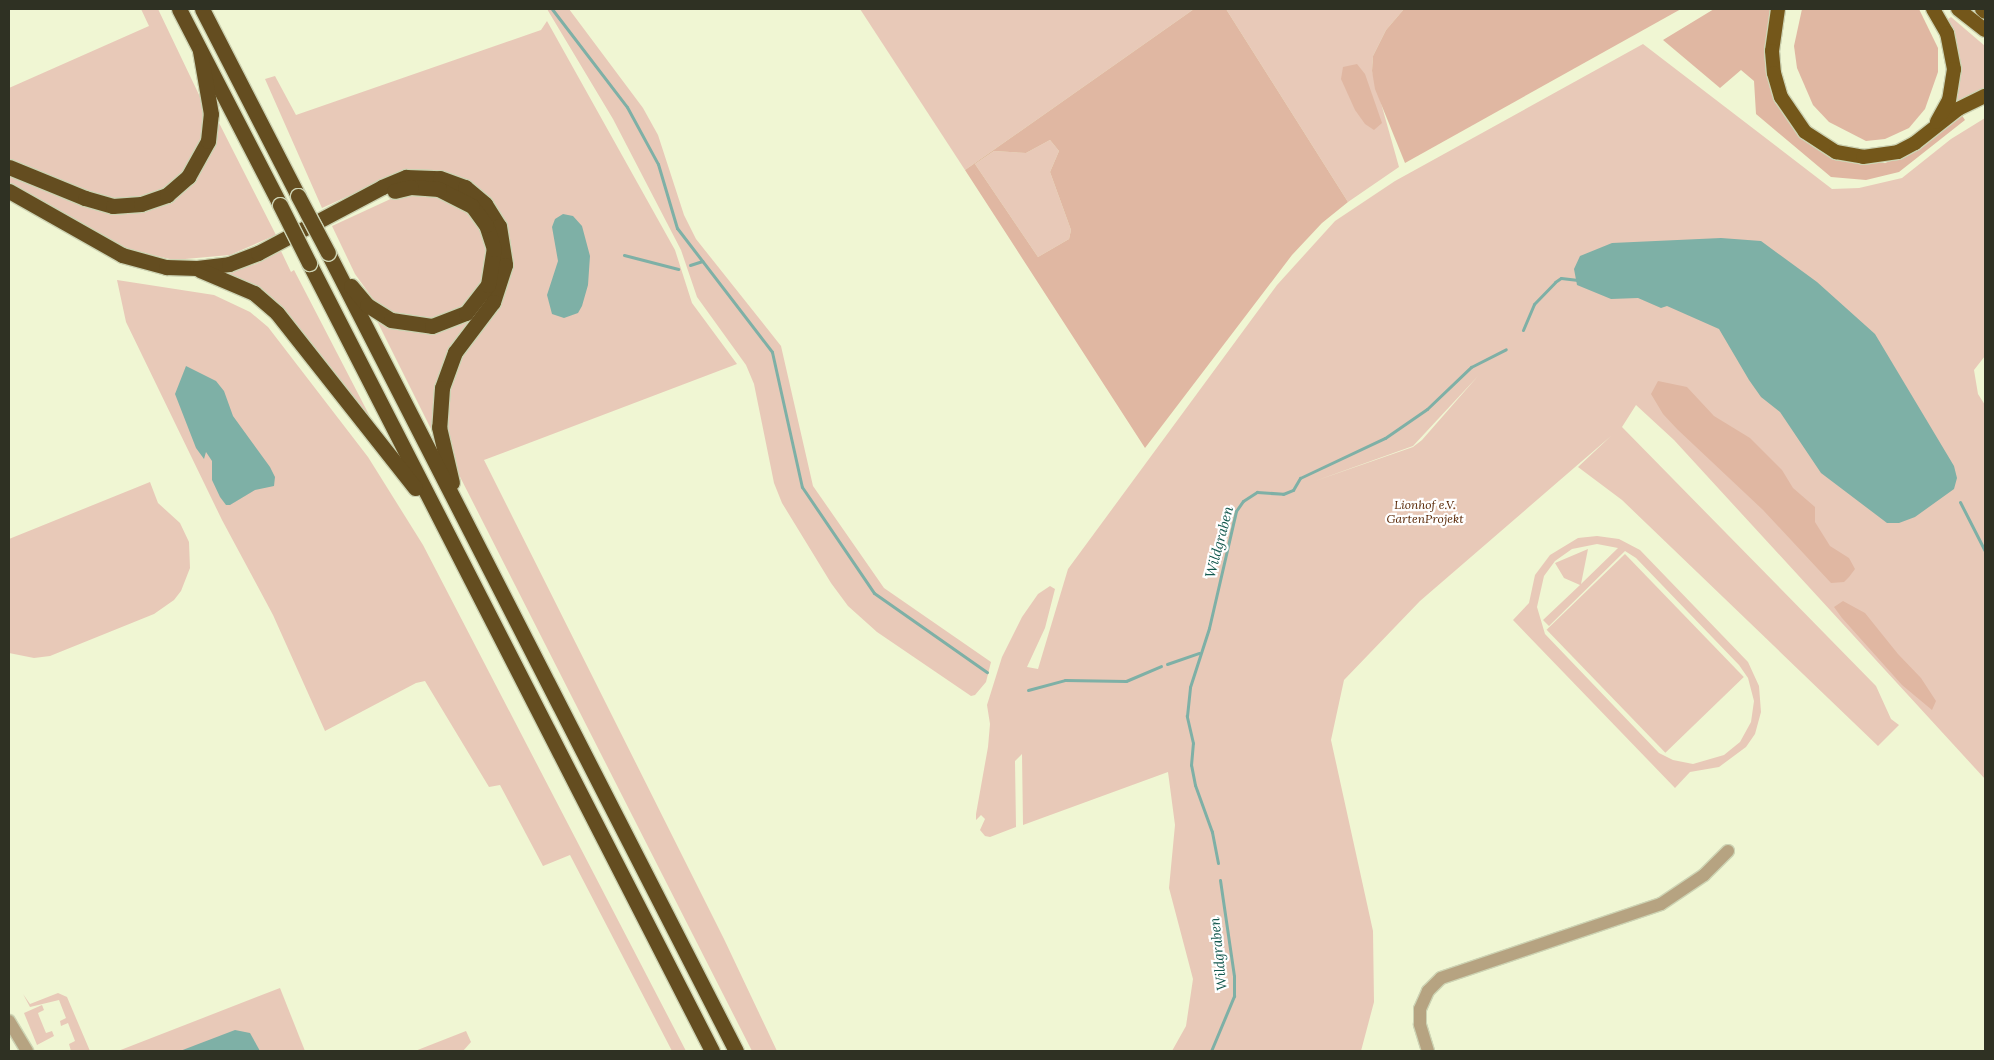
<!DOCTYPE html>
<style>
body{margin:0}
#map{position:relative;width:1994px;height:1060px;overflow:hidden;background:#f0f6d3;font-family:Lora,serif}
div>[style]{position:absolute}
.green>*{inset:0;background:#e8c9b8;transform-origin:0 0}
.forest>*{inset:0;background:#e0b7a2}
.water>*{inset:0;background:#7eb0a6}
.stream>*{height:3px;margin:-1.5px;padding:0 1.5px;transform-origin:1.5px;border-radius:1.5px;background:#7eb0a6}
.roads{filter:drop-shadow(1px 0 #cdd3b3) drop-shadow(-1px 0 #cdd3b3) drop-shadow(0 1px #cdd3b3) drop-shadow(0 -1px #cdd3b3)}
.minor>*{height:12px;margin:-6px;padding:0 6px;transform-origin:6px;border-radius:6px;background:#b6a381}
.trunk>*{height:14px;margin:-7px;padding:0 7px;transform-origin:7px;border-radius:7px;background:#74571a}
.motorway>*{height:15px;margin:-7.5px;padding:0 7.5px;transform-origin:7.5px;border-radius:7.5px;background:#644d20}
.bridges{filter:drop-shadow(1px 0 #cdd3b3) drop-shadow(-1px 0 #cdd3b3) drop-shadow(0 1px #cdd3b3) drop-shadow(0 -1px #cdd3b3)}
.motorway-bridge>*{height:15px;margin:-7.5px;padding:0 7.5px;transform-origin:7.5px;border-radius:7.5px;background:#644d20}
span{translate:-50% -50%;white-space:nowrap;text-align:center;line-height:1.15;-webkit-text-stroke:4.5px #fff;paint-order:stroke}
.park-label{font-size:12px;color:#592705;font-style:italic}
.water-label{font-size:14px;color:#12574d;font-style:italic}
.frame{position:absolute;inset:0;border:10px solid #2f3123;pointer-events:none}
</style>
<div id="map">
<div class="green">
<div style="clip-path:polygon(141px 9px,158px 9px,202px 101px,205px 121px,200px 149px,191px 165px,168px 189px,136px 201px,100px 199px,9px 160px,9px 88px,149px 26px)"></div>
<div style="clip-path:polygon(547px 9px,569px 9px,643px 108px,658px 135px,684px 215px,696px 239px,781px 346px,813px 486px,884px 588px,991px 662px,986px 682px,975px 695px,971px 696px,877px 632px,848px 606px,831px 583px,782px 503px,774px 483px,754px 384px,746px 365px,697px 297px,681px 250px,613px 119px)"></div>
<div style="clip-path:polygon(860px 9px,1194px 9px,965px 170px)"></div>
<div style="clip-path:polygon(1226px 9px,1404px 9px,1386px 30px,1373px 56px,1372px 71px,1399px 167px,1348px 202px)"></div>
<div style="clip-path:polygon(1951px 17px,1985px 46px,1985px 92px,1958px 104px,1953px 102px,1947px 20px)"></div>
<div style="clip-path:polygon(547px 21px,675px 250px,692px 303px,737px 364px,484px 460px,724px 939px,777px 1051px,752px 1051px,455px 467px,446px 439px,446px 390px,510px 250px,506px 231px,397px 174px,322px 208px,265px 79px,275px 76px,296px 115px,541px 30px)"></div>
<div style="clip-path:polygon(evenodd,1643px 44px,1832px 189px,1859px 188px,1902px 178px,1951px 139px,1985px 118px,1985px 356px,1974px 370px,1978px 394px,1985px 405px,1985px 779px,1674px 440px,1636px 405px,1622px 427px,1876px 686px,1891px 719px,1899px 725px,1878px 746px,1622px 500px,1578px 467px,1611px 436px,1420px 601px,1344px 680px,1331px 740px,1373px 931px,1374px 1002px,1361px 1051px,1172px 1051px,1186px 1026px,1193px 979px,1169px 888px,1175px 825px,1168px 772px,1023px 825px,1022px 754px,1015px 761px,1016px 827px,990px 837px,985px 836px,980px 830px,985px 819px,981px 815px,976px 820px,976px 814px,988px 747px,990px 724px,987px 705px,1002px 657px,1022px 617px,1038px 594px,1050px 586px,1055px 589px,1045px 628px,1027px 667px,1038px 669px,1068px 569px,1277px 285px,1335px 221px,1395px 181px,1643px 44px,1478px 376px,1422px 440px,1413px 447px,1315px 481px,1413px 446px,1478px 376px)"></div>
<div style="clip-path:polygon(216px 117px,276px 235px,230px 255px,174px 260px,126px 249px,9px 185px,9px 170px,94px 207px,164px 202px)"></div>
<div style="clip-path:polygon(1050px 140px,1059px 151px,1050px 172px,1071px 230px,1069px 239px,1038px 257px,975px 164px,994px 151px,1026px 153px)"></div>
<div style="clip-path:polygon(422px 192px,457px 201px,478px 221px,488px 250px,485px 278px,459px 313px,414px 323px,381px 308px,373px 299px,355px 274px,332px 226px,397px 196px)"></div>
<div style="clip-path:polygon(281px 251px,291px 272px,294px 270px,379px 434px,286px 315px,224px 273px,256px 264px)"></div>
<div style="clip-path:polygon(117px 280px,214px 295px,250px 312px,268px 327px,368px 457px,423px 545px,686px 1051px,672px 1051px,570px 855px,543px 866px,500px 785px,489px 787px,425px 681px,416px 683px,325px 731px,273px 615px,222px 520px,126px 322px)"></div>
<div style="clip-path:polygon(478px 310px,466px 329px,434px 435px,374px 315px,406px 331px,434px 332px,457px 324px)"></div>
<div style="clip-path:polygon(150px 482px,158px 503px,180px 523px,189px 542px,190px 568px,181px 591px,174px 600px,154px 614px,50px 656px,34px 658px,9px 653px,9px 539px)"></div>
<div style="clip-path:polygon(evenodd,1597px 536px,1619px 539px,1640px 550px,1748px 662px,1759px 686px,1761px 712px,1755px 734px,1746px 747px,1719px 767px,1690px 772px,1675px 788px,1513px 620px,1529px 603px,1535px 575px,1550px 555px,1578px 538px,1597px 536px,1597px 544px,1618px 548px,1581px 584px,1588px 549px,1555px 563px,1564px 578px,1580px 585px,1543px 620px,1549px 626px,1625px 551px,1636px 558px,1739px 665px,1748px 678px,1754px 701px,1751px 722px,1740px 742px,1724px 755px,1693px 764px,1673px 760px,1659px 753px,1545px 634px,1537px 607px,1544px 576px,1555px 561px,1572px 549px,1597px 544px)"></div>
<div style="left:1625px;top:554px;width:171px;height:109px;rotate:46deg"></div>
<div style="clip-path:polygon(280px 988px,305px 1051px,118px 1051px)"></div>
<div style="clip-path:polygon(58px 993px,67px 997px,90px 1051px,71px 1051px,69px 1044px,75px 1041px,68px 1023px,61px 1026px,60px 1021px,66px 1018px,59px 1000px,30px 1007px,23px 994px,30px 1004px)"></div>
<div style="clip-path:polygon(42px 1005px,44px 1010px,38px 1013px,39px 1016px,46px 1033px,52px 1031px,54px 1036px,37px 1045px,24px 1013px)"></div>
<div style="clip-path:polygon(466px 1031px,471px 1042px,463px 1051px,415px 1051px)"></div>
</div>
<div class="forest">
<div style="clip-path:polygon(evenodd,1194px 9px,1226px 9px,1348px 202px,1322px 223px,1292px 255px,1145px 448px,965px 170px,1194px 9px,1050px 140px,1059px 151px,1050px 172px,1071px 230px,1069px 239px,1038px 257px,975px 164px,994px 151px,1026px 153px,1050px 140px)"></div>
<div style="clip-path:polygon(1404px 9px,1681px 9px,1405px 163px,1375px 89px,1372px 71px,1373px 56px,1386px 30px)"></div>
<div style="clip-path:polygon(1714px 9px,1772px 9px,1766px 50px,1774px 94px,1795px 131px,1806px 142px,1834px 157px,1863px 163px,1885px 163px,1904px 156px,1961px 114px,1965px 120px,1899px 172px,1866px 180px,1831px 177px,1756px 114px,1754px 81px,1741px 70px,1720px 88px,1663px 40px)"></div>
<div style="clip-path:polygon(1802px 9px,1919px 9px,1938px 48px,1938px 72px,1925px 109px,1909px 128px,1885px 139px,1866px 141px,1829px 122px,1813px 105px,1797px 68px,1794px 46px)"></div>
<div style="clip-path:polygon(1357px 64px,1365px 74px,1382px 123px,1374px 130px,1365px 124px,1355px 110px,1341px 79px,1343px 67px)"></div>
<div style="clip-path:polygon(1658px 381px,1687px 387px,1714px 416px,1750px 438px,1782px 470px,1793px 488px,1815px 507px,1815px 522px,1830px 546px,1849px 558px,1855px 569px,1849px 577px,1844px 582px,1831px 583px,1763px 510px,1677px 429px,1663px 414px,1651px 394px)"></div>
<div style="clip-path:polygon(1843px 601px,1865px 613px,1898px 654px,1921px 678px,1936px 701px,1932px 710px,1902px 685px,1842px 618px,1834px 607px)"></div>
</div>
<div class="water">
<div style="clip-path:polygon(563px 214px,573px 216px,582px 226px,590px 256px,588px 285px,582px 306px,578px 313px,564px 318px,552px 314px,547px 295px,558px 261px,552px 227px,555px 219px)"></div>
<div style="clip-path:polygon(1721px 238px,1761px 241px,1817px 282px,1875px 334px,1954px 466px,1957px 478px,1954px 489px,1915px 517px,1899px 523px,1887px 523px,1821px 473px,1780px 412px,1761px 397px,1749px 380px,1719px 329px,1667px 306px,1661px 308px,1638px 298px,1611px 299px,1577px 285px,1574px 269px,1580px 256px,1612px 243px)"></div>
<div style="clip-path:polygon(186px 366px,216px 381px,224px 391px,233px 416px,270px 467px,275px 477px,274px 486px,255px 490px,230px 505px,226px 505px,220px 497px,212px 480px,212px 461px,206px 452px,204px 459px,196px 448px,175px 394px)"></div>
<div style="clip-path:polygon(235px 1030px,250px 1033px,260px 1051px,180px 1051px)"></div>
</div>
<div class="stream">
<div style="left:552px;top:9px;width:123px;rotate:52.6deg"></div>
<div style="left:627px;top:107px;width:65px;rotate:61.5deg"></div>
<div style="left:658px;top:164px;width:67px;rotate:73.5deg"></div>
<div style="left:677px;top:228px;width:156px;rotate:52.5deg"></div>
<div style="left:772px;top:352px;width:138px;rotate:77.5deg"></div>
<div style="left:802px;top:487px;width:128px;rotate:55.8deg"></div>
<div style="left:874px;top:593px;width:138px;rotate:35deg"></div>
<div style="left:624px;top:255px;width:56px;rotate:14.5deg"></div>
<div style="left:690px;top:265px;width:13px;rotate:-18deg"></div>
<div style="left:1523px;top:330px;width:28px;rotate:-67deg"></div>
<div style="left:1534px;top:304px;width:30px;rotate:-46deg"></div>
<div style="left:1555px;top:282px;width:7px;rotate:-34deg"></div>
<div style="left:1561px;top:278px;width:17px;rotate:7deg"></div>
<div style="left:1960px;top:502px;width:55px;rotate:63deg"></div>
<div style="left:1167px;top:664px;width:34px;rotate:-19deg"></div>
<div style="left:1028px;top:690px;width:38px;rotate:-15deg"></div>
<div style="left:1065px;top:680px;width:61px;rotate:0.9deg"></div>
<div style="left:1126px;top:681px;width:38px;rotate:-23deg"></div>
<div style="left:1218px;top:863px;width:32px;rotate:-101deg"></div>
<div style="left:1212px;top:832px;width:50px;rotate:-109.9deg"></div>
<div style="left:1195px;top:785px;width:20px;rotate:-101deg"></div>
<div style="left:1191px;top:765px;width:22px;rotate:-85deg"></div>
<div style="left:1193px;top:743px;width:28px;rotate:-103deg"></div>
<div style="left:1187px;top:716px;width:29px;rotate:-84deg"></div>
<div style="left:1190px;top:687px;width:62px;rotate:-72.1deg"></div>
<div style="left:1209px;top:628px;width:120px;rotate:-77deg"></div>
<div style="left:1236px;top:511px;width:12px;rotate:-55deg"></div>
<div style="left:1243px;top:501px;width:17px;rotate:-33deg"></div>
<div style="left:1257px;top:492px;width:26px;rotate:4deg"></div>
<div style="left:1283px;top:494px;width:11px;rotate:-22deg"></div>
<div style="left:1293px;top:490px;width:14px;rotate:-60deg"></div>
<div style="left:1300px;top:478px;width:94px;rotate:-25.2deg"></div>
<div style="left:1385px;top:438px;width:51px;rotate:-34.6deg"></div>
<div style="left:1427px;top:409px;width:61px;rotate:-43.7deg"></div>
<div style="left:1471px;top:367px;width:39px;rotate:-27deg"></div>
<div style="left:1211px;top:1051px;width:60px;rotate:-67.3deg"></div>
<div style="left:1234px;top:996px;width:20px;rotate:-90deg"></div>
<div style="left:1234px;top:976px;width:97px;rotate:-98.3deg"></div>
</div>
<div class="roads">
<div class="minor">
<div style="left:9px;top:1021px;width:35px;rotate:59deg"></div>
<div style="left:1428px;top:1051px;width:28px;rotate:-107deg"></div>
<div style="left:1420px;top:1024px;width:15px;rotate:-90deg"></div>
<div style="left:1420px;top:1009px;width:20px;rotate:-66deg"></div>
<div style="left:1428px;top:991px;width:18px;rotate:-45deg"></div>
<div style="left:1441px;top:978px;width:232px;rotate:-18.6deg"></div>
<div style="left:1661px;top:904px;width:52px;rotate:-34deg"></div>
<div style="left:1704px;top:875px;width:34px;rotate:-45deg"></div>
</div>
<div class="trunk">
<div style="left:1778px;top:9px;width:42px;rotate:98.1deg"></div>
<div style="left:1772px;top:51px;width:22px;rotate:85deg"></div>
<div style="left:1774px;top:73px;width:25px;rotate:74deg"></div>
<div style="left:1781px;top:97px;width:42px;rotate:55.6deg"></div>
<div style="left:1805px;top:132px;width:37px;rotate:33deg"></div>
<div style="left:1836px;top:152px;width:27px;rotate:10deg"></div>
<div style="left:1863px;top:157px;width:35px;rotate:-8deg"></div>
<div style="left:1898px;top:152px;width:19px;rotate:-28deg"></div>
<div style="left:1915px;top:143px;width:55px;rotate:-38.3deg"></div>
<div style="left:1958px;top:109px;width:30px;rotate:-26deg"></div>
<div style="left:1933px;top:9px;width:28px;rotate:60deg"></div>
<div style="left:1947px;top:33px;width:37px;rotate:79deg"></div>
<div style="left:1954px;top:69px;width:31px;rotate:99deg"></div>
<div style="left:1949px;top:100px;width:25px;rotate:119deg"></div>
<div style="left:1958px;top:9px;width:34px;rotate:38deg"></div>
<div style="left:1982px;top:9px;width:4px;rotate:45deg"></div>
</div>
<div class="motorway">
<div style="left:179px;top:9px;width:220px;rotate:62.7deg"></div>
<div style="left:202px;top:9px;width:210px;rotate:62.8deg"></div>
<div style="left:9px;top:167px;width:82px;rotate:22.2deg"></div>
<div style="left:85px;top:198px;width:29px;rotate:16deg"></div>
<div style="left:113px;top:206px;width:28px;rotate:-4deg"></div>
<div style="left:141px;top:204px;width:28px;rotate:-19deg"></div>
<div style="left:167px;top:195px;width:28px;rotate:-41deg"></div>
<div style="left:188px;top:177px;width:41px;rotate:-60.9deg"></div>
<div style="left:208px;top:141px;width:27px;rotate:-84deg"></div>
<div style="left:211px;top:114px;width:64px;rotate:-99.9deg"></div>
<div style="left:9px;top:191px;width:130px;rotate:29.5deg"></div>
<div style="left:122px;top:255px;width:46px;rotate:15.3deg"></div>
<div style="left:166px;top:267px;width:31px;rotate:2deg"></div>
<div style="left:197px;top:268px;width:32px;rotate:-7deg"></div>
<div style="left:229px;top:264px;width:31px;rotate:-21deg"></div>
<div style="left:258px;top:253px;width:140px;rotate:-28deg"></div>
<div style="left:382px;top:187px;width:26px;rotate:-23deg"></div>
<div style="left:406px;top:177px;width:34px;rotate:2deg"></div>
<div style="left:440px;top:178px;width:27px;rotate:20deg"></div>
<div style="left:465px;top:187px;width:26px;rotate:40deg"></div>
<div style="left:485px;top:204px;width:26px;rotate:58deg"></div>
<div style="left:499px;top:226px;width:39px;rotate:81deg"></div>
<div style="left:505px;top:265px;width:39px;rotate:108deg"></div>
<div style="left:493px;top:302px;width:63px;rotate:127.2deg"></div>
<div style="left:455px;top:352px;width:38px;rotate:110deg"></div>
<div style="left:442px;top:388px;width:39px;rotate:94deg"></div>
<div style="left:439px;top:427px;width:57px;rotate:76.9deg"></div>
<div style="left:328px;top:253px;width:896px;rotate:62.92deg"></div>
<div style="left:309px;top:263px;width:885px;rotate:62.91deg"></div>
<div style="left:200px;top:270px;width:59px;rotate:23.1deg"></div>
<div style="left:254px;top:293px;width:30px;rotate:41deg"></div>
<div style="left:277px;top:313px;width:223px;rotate:51.7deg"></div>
<div style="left:351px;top:286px;width:25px;rotate:50deg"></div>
<div style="left:367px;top:305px;width:28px;rotate:32deg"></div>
<div style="left:391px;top:320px;width:41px;rotate:8.3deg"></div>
<div style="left:432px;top:326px;width:36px;rotate:-21deg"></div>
<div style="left:466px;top:313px;width:36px;rotate:-52deg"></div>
<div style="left:488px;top:285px;width:36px;rotate:-81deg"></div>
<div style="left:494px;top:249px;width:25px;rotate:-108deg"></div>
<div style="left:486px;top:225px;width:24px;rotate:-126deg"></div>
<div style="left:472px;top:206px;width:37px;rotate:-153deg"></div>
<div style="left:439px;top:189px;width:28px;rotate:-176deg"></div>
<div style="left:411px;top:187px;width:17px;rotate:167deg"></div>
</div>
</div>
<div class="bridges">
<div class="motorway-bridge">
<div style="left:298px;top:196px;width:64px;rotate:62.2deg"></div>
<div style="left:280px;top:205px;width:65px;rotate:63.4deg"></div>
</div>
</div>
<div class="park-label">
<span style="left:1425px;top:512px">Lionhof e.V.<br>GartenProjekt</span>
</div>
<div class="water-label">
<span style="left:1219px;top:542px;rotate:-75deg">Wildgraben</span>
<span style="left:1218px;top:954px;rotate:-96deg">Wildgraben</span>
</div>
<div class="frame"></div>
</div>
